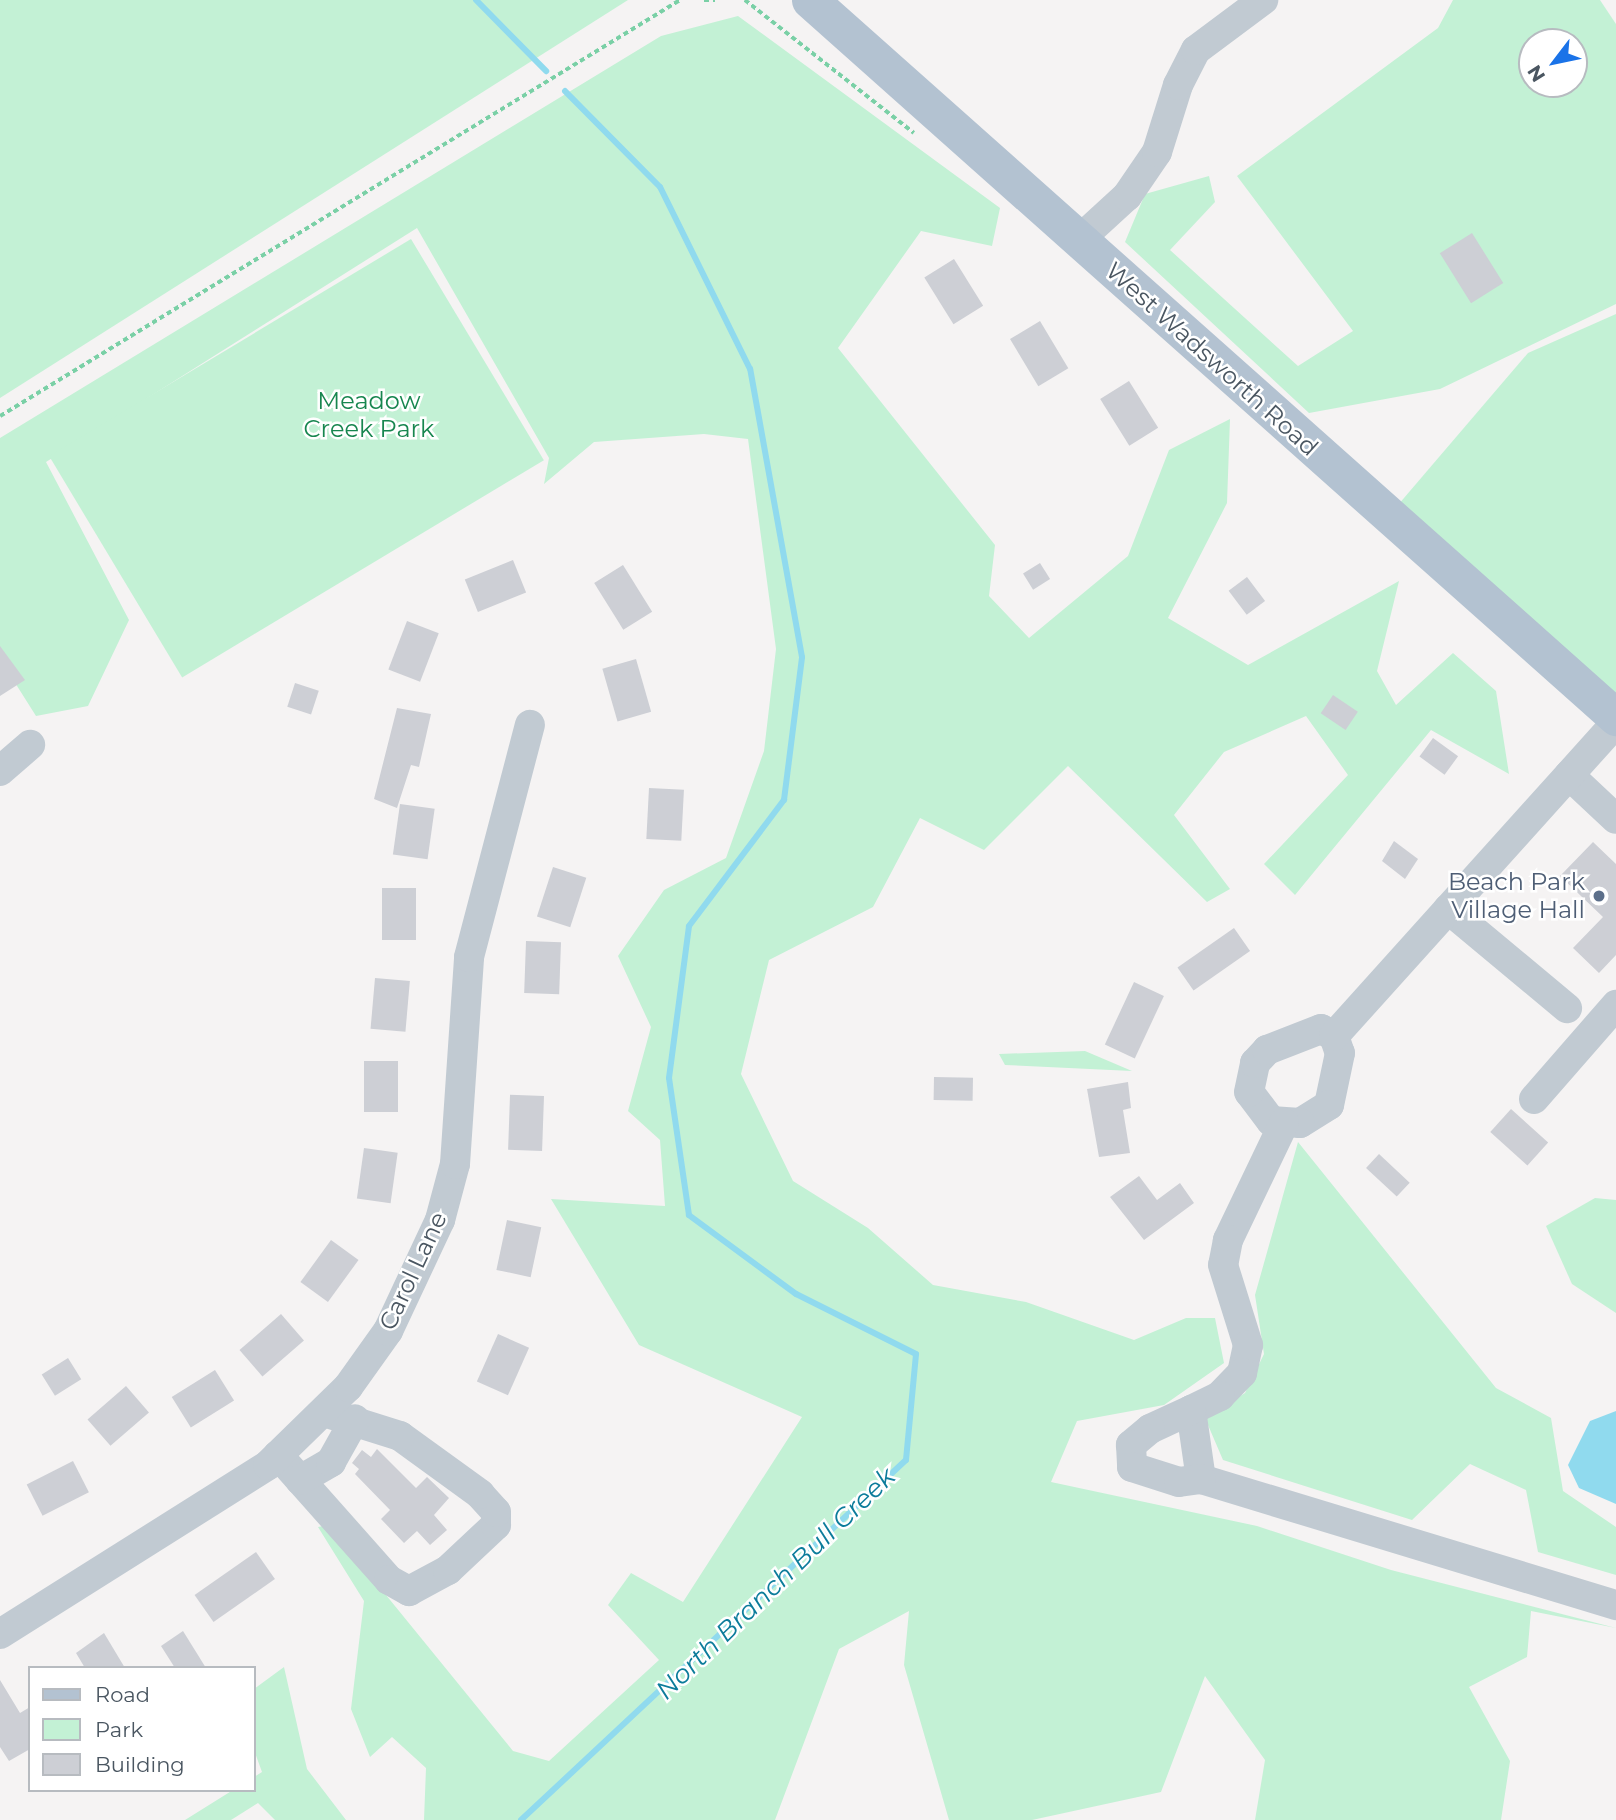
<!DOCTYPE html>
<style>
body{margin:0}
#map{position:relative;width:1616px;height:1820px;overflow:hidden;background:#f5f3f3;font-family:Montserrat,sans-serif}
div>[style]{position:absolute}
.green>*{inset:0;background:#c3f1d5;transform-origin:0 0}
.water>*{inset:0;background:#90daee}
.stream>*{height:6px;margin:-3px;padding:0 3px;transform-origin:3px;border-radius:3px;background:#90daee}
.building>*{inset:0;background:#cdcfd5;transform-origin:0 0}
.path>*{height:3.5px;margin-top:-1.75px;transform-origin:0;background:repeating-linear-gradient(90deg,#7ad0a6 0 5px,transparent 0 8.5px)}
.minor>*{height:30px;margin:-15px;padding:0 15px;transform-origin:15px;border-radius:15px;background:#c1cad2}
.major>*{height:37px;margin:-18.5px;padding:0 18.5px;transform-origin:18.5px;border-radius:18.5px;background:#b3c2d1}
.dots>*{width:19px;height:19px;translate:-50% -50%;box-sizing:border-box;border:4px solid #fff;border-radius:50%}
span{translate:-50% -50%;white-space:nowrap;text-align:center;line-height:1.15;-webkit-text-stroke:5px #fff;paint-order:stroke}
.street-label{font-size:24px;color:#4a5661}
.park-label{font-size:24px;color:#17864f}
.service-label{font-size:24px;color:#4e5e75}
.right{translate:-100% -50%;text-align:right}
.water-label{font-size:26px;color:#0c7c9b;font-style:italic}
.legend{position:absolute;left:28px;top:1666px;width:228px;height:126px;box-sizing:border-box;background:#fff;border:2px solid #b7bbc0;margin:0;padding:9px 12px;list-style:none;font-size:21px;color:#4a5661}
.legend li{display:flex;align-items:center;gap:14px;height:35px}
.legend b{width:35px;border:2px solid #b7bbc0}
.north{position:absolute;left:1518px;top:28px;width:70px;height:70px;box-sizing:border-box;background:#fff;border:2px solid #b7bbc0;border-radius:50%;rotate:238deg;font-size:19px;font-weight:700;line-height:28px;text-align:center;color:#4a5661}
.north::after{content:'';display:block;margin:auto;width:24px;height:32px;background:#1a73e8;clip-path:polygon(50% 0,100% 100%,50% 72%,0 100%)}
</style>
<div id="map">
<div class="green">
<div style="clip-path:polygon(0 0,628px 0,0 398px)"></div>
<div style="clip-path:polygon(evenodd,1453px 0,1600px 0,1616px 24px,1616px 304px,1440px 389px,1309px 413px,1125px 242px,1145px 194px,1209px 176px,1215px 202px,1170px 250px,1298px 366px,1353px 331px,1237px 176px,1438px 28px,1453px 0,1532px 42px,1574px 42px,1574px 84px,1532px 84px,1532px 42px)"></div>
<div style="clip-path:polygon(738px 16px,1000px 208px,992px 246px,921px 231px,838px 348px,995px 545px,989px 596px,1029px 638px,1128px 556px,1169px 450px,1230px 419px,1227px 503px,1168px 618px,1248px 665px,1399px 581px,1377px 671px,1396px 705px,1453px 653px,1496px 691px,1509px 774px,1431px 730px,1295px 895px,1264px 864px,1348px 775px,1306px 716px,1224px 752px,1174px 815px,1230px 889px,1207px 902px,1068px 766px,984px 850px,920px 818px,873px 907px,769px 960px,741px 1074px,793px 1181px,868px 1228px,933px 1285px,1026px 1302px,1134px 1340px,1186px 1318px,1215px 1318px,1224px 1363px,1164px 1405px,1077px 1421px,1051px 1482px,1257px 1526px,1391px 1570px,1616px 1628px,1531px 1611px,1527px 1657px,1469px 1687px,1510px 1761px,1501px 1820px,1255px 1820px,1265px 1760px,1205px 1676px,1161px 1792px,1032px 1820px,949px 1820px,904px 1665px,909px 1611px,839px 1649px,775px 1820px,424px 1820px,426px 1768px,392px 1737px,370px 1757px,351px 1709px,364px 1601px,318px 1527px,329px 1525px,513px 1751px,549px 1761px,659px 1660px,608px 1605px,631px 1573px,683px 1602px,802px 1417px,639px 1345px,551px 1199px,665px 1206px,660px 1140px,628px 1111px,651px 1027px,618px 956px,664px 890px,726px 858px,764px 751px,776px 649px,748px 439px,704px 434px,594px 442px,544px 484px,549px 458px,417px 228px,46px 462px,129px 620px,88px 706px,36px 716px,0 659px,0 438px,661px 36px)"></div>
<div style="left:411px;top:239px;width:258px;height:422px;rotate:59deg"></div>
<div style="clip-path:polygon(1616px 314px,1616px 701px,1398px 505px,1528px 353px)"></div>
<div style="clip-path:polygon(1085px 1051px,1132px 1071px,1005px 1065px,999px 1054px)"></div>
<div style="clip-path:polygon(1298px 1142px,1496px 1388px,1551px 1418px,1563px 1491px,1616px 1527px,1616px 1575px,1538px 1552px,1526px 1490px,1470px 1464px,1412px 1520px,1223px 1460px,1205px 1418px,1245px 1393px,1264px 1354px,1255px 1295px)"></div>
<div style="clip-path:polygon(1595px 1198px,1616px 1200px,1616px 1313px,1572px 1284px,1546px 1226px)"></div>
<div style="clip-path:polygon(284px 1667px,307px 1769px,346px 1820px,275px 1820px,258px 1803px,231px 1820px,185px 1820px,233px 1790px,254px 1790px,254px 1777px,262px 1772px,254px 1750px,254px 1689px)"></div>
</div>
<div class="water">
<div style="clip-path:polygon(1616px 1411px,1616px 1504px,1579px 1488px,1568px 1465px,1590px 1421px)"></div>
</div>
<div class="stream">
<div style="left:476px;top:0;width:100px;rotate:45.4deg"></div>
<div style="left:521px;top:1820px;width:527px;rotate:-43.08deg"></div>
<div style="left:906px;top:1460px;width:106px;rotate:-84.6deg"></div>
<div style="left:916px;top:1354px;width:134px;rotate:-153.4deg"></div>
<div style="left:796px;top:1294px;width:133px;rotate:-143.6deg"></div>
<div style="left:689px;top:1215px;width:138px;rotate:-98.3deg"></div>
<div style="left:669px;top:1078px;width:153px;rotate:-82.5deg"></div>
<div style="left:689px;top:926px;width:158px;rotate:-53deg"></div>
<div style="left:784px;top:800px;width:144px;rotate:-82.8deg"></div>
<div style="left:802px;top:657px;width:293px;rotate:-100.2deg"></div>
<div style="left:750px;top:369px;width:203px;rotate:-116.3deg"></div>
<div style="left:660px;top:187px;width:135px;rotate:-134.7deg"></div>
</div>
<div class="building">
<div style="left:1472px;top:233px;width:59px;height:38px;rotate:58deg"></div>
<div style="left:954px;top:259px;width:55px;height:35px;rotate:58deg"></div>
<div style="left:1040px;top:321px;width:55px;height:35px;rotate:59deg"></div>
<div style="left:1129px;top:381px;width:55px;height:34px;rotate:58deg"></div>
<div style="left:513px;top:560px;width:35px;height:52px;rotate:68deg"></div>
<div style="left:1040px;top:563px;width:19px;height:20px;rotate:58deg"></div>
<div style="left:623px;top:565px;width:55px;height:34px;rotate:58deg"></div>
<div style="left:1247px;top:577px;width:30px;height:23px;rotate:53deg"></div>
<div style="left:407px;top:621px;width:34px;height:52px;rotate:21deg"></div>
<div style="clip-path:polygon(0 646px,25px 680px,0 696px)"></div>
<div style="left:636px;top:659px;width:55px;height:35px;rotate:74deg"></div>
<div style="left:295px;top:683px;width:25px;height:25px;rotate:18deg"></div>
<div style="left:1333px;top:695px;width:30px;height:22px;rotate:34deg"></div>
<div style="clip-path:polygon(397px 708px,431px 714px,419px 767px,411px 765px,397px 808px,374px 799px)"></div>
<div style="left:1433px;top:738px;width:31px;height:23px;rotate:36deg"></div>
<div style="left:649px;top:788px;width:35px;height:51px;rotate:3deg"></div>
<div style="left:400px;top:804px;width:35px;height:51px;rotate:8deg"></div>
<div style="clip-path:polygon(1394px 841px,1418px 859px,1405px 879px,1382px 861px)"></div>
<div style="clip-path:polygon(1593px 842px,1616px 864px,1616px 955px,1599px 973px,1573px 948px,1603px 917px,1560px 876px)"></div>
<div style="left:553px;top:867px;width:35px;height:52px;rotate:18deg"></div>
<div style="left:382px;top:888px;width:34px;height:52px"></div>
<div style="left:1234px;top:928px;width:28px;height:69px;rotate:55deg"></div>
<div style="left:526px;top:941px;width:35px;height:52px;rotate:2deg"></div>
<div style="left:375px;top:978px;width:35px;height:51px;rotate:5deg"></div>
<div style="left:1134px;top:982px;width:33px;height:69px;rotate:25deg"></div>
<div style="left:364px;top:1061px;width:34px;height:51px"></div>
<div style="left:934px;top:1077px;width:39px;height:23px;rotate:1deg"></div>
<div style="clip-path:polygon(1128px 1082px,1131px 1108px,1123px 1110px,1130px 1153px,1099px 1157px,1087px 1089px)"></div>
<div style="left:544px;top:1096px;width:55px;height:34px;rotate:92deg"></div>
<div style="left:1511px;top:1109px;width:50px;height:31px;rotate:42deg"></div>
<div style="left:364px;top:1148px;width:34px;height:51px;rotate:8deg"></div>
<div style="left:1379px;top:1154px;width:42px;height:19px;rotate:43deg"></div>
<div style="clip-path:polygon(1139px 1176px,1157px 1200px,1180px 1183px,1194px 1203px,1144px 1240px,1110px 1197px)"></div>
<div style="left:507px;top:1220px;width:35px;height:51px;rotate:12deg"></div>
<div style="left:331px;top:1240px;width:34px;height:52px;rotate:36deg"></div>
<div style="left:281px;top:1314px;width:35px;height:55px;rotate:49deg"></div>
<div style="left:498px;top:1334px;width:34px;height:52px;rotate:24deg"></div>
<div style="left:68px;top:1358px;width:25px;height:31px;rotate:58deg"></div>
<div style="left:215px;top:1370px;width:36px;height:51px;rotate:58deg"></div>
<div style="left:126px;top:1386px;width:35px;height:51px;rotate:49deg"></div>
<div style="clip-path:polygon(377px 1449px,416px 1488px,427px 1477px,449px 1498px,434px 1515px,447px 1530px,430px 1545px,417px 1531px,404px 1543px,381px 1519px,390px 1510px,355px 1474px,359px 1469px,352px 1463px,362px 1450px,371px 1457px)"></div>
<div style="left:73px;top:1461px;width:35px;height:52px;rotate:63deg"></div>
<div style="left:256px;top:1552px;width:33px;height:75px;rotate:55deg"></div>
<div style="clip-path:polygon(183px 1631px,206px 1668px,175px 1668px,161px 1646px)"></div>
<div style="clip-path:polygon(104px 1633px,125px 1668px,85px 1668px,76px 1653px)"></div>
<div style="clip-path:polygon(0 1680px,20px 1713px,30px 1707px,30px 1749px,9px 1761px,0 1747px)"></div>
</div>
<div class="path">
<div style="left:704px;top:0;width:11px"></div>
<div style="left:745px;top:0;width:215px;rotate:38.2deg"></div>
<div style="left:0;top:416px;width:797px;rotate:-31.46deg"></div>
</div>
<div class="minor">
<div style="left:1080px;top:239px;width:64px;rotate:-42.5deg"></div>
<div style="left:1127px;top:196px;width:53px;rotate:-55.7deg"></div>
<div style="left:1157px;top:152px;width:70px;rotate:-72.6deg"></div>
<div style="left:1178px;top:85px;width:39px;rotate:-63deg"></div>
<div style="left:1196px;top:50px;width:84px;rotate:-36.7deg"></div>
<div style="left:0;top:771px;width:40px;rotate:-41deg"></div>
<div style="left:1569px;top:775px;width:64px;rotate:43.1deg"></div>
<div style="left:1448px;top:909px;width:155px;rotate:39.8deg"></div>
<div style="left:1321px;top:1029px;width:15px;rotate:28deg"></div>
<div style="left:1334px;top:1036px;width:18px;rotate:71deg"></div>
<div style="left:1340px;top:1053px;width:53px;rotate:101.9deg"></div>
<div style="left:1329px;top:1105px;width:34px;rotate:148deg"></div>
<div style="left:1300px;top:1123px;width:29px;rotate:-176deg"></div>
<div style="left:1271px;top:1121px;width:36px;rotate:-127deg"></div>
<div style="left:1249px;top:1092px;width:30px;rotate:-78deg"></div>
<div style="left:1255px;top:1063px;width:18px;rotate:-47deg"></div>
<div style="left:1267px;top:1050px;width:58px;rotate:-21.3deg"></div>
<div style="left:1334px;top:1036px;width:421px;rotate:-48deg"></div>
<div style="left:1534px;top:1099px;width:125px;rotate:-48.9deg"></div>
<div style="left:1284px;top:1123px;width:130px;rotate:115.6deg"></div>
<div style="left:1228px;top:1240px;width:25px;rotate:101deg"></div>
<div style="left:1223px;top:1265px;width:84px;rotate:72.6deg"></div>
<div style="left:1248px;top:1345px;width:29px;rotate:102deg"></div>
<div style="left:1242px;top:1373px;width:32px;rotate:134deg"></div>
<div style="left:1220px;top:1396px;width:32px;rotate:154deg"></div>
<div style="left:1191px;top:1410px;width:70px;rotate:81.8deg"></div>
<div style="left:1201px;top:1479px;width:434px;rotate:16.9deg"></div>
<div style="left:1191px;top:1410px;width:45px;rotate:155.1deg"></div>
<div style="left:1150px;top:1429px;width:25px;rotate:140deg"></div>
<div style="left:1131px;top:1445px;width:22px;rotate:87deg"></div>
<div style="left:1132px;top:1467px;width:49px;rotate:17.7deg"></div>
<div style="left:1179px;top:1482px;width:22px;rotate:-8deg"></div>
<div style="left:278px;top:1455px;width:167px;rotate:48.4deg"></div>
<div style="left:389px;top:1580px;width:23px;rotate:29deg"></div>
<div style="left:409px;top:1591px;width:44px;rotate:-28.3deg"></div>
<div style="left:448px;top:1570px;width:66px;rotate:-43.2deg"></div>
<div style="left:496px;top:1525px;width:13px;rotate:-90deg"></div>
<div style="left:496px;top:1512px;width:24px;rotate:-132deg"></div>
<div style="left:480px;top:1494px;width:99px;rotate:-144.1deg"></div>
<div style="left:400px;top:1436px;width:80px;rotate:-162.5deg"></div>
<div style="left:300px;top:1480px;width:36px;rotate:-30deg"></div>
<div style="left:331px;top:1462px;width:49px;rotate:-60.8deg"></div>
<div style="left:0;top:1634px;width:317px;rotate:-32.2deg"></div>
<div style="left:268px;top:1465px;width:112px;rotate:-44.3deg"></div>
<div style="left:348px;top:1387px;width:69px;rotate:-54.5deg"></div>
<div style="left:388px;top:1331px;width:123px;rotate:-64.9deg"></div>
<div style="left:440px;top:1220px;width:58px;rotate:-75deg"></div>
<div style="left:455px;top:1164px;width:207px;rotate:-86.1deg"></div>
<div style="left:469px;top:957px;width:240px;rotate:-75.3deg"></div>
</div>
<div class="major">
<div style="left:810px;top:0;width:1079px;rotate:41.66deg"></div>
</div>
<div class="dots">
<div style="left:1599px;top:896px;background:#5c6f8a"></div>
</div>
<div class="street-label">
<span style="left:1212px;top:359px;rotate:42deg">West Wadsworth Road</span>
<span style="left:413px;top:1271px;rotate:-65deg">Carol Lane</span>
</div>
<div class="park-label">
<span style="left:369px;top:415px">Meadow<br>Creek Park</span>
</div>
<div class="service-label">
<span class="right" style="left:1585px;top:896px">Beach Park<br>Village Hall</span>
</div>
<div class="water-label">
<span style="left:776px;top:1584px;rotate:-44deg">North Branch Bull Creek</span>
</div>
<ul class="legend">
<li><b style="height:9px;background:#b3c2d1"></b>Road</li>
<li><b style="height:19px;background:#c3f1d5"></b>Park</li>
<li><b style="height:19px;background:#cdcfd5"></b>Building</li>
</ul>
<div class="north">N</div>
</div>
